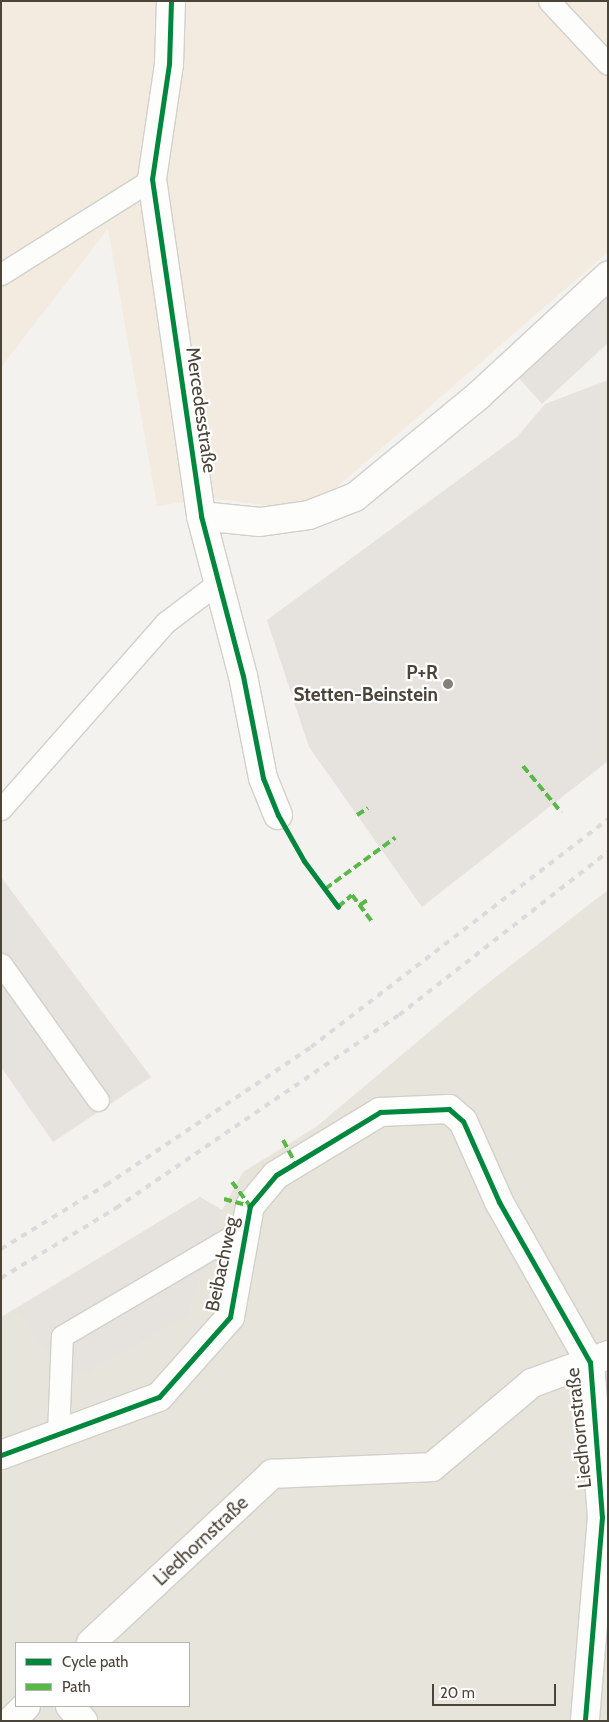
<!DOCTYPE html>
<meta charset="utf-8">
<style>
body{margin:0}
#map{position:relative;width:609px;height:1722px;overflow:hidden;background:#f4f2ee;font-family:Cabin,sans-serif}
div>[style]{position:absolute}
.residential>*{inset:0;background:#e7e4dc}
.commercial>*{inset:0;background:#f3ebdf}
.parking>*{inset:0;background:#e6e3df}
.roads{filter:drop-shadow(1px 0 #d2d0cb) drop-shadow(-1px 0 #d2d0cb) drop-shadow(0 1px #d2d0cb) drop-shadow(0 -1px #d2d0cb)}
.service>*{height:21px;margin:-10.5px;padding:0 10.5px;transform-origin:10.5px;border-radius:10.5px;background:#fdfdfc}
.minor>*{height:28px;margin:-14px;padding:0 14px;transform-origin:14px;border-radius:14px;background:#fdfdfc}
.rail>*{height:4px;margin-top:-2px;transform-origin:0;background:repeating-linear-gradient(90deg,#dbdbda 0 6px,transparent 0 12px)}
.quiet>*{height:4px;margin-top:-2px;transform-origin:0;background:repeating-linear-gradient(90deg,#58b947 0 8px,transparent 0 12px)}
.cycleway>*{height:5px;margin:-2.5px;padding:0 2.5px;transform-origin:2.5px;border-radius:2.5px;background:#00873e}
.dots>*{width:14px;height:14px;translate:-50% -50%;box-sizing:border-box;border:2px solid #fff;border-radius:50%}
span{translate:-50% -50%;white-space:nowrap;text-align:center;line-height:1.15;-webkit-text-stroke:4.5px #fff;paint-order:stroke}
.street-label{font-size:19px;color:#4b4439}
.poi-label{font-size:19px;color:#4b4439;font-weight:700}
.right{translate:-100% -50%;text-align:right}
.frame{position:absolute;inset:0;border:2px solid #4b4439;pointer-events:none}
.legend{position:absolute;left:15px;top:1642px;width:175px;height:65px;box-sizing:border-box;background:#fff;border:1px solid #b7b4b0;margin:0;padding:6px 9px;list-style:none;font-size:15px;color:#4b4439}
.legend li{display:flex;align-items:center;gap:10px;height:25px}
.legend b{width:25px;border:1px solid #b7b4b0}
.scale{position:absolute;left:432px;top:1684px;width:124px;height:22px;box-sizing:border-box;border:2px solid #4b4439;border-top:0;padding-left:6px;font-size:15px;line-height:18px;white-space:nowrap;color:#4b4439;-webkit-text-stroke:4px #fff;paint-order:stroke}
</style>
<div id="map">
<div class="residential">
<div style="clip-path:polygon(evenodd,608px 890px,608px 1721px,1px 1721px,1px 1317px,200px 1197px,222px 1210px,243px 1172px,316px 1127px,479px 990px,608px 890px,16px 1643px,189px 1643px,189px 1706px,16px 1706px,16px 1643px)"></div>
</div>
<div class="commercial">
<div style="clip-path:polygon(1px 1px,608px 1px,608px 252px,309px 511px,209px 498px,157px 506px,108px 229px,1px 367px)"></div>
</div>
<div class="parking">
<div style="clip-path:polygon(596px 286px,608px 298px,608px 343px,542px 404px,509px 367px)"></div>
<div style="clip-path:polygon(608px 380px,608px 761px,422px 907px,309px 747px,267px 620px,517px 437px,545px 404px)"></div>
<div style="clip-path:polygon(1px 877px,151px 1077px,53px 1142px,1px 1067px)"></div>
<div style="clip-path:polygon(200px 1197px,222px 1210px,188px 1315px,85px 1374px,61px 1376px,17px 1309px)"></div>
</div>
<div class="roads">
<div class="service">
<div style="left:549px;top:1px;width:86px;rotate:46.9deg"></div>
<div style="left:1px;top:274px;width:178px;rotate:-32.2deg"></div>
<div style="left:1px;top:809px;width:249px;rotate:-48.6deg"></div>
<div style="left:166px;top:622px;width:66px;rotate:-37deg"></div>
<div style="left:1px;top:964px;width:167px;rotate:54.5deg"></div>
<div style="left:58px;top:1434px;width:98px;rotate:-87.7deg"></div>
<div style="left:62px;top:1336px;width:210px;rotate:-30.4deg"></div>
</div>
<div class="minor">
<div style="left:171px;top:1px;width:63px;rotate:91.8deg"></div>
<div style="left:169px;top:64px;width:116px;rotate:98.4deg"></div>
<div style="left:152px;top:179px;width:341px;rotate:81.7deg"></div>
<div style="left:201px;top:516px;width:165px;rotate:75.3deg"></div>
<div style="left:243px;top:676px;width:104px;rotate:78.9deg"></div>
<div style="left:263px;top:778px;width:40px;rotate:68deg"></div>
<div style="left:201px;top:516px;width:59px;rotate:5.8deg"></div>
<div style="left:260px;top:522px;width:49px;rotate:-8.1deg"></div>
<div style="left:309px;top:515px;width:49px;rotate:-21.4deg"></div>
<div style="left:355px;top:497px;width:161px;rotate:-39.4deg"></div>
<div style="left:479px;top:395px;width:176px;rotate:-42.7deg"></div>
<div style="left:1px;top:1455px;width:168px;rotate:-20.2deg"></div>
<div style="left:159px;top:1397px;width:107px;rotate:-48.4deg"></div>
<div style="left:230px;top:1317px;width:113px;rotate:-79.8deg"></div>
<div style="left:250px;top:1206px;width:40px;rotate:-50deg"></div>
<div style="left:276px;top:1175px;width:122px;rotate:-31.2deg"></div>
<div style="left:380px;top:1112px;width:69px;rotate:-2.5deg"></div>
<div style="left:449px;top:1109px;width:18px;rotate:41deg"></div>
<div style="left:463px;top:1121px;width:89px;rotate:66deg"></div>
<div style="left:499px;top:1202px;width:184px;rotate:60.4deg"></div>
<div style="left:590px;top:1362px;width:155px;rotate:85.6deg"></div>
<div style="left:602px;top:1517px;width:205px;rotate:94.8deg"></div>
<div style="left:91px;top:1643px;width:248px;rotate:-43deg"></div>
<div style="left:272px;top:1474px;width:160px;rotate:-2.5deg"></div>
<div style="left:432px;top:1467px;width:131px;rotate:-40deg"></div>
<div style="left:532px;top:1383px;width:81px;rotate:-20.2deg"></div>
<div style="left:70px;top:1706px;width:20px;rotate:49deg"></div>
<div style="left:11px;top:1721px;width:21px;rotate:-45deg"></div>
</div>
</div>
<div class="rail">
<div style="left:1px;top:1249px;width:123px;rotate:-31.4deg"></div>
<div style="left:106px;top:1185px;width:247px;rotate:-33.9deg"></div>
<div style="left:311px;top:1047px;width:374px;rotate:-37.5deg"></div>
<div style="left:1px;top:1278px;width:135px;rotate:-31.3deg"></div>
<div style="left:116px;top:1208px;width:343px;rotate:-34.3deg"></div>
<div style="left:399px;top:1015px;width:265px;rotate:-38deg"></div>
</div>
<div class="quiet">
<div style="left:523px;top:766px;width:60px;rotate:50.4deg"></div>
<div style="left:357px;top:815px;width:13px;rotate:-32deg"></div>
<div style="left:325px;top:889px;width:87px;rotate:-36.1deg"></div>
<div style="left:335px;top:903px;width:5px;rotate:53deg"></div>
<div style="left:338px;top:907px;width:18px;rotate:-41deg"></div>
<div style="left:352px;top:895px;width:35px;rotate:53deg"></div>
<div style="left:360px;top:905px;width:11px;rotate:-34deg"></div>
<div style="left:283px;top:1140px;width:26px;rotate:62deg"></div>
<div style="left:232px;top:1182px;width:30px;rotate:53deg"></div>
<div style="left:224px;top:1199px;width:27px;rotate:15deg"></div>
</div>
<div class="cycleway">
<div style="left:171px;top:1px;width:63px;rotate:91.8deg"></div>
<div style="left:169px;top:64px;width:116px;rotate:98.4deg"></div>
<div style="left:152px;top:179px;width:341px;rotate:81.7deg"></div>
<div style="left:201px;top:516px;width:165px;rotate:75.3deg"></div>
<div style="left:243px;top:676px;width:104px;rotate:78.9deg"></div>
<div style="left:263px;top:778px;width:40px;rotate:68deg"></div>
<div style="left:278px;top:815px;width:53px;rotate:60.5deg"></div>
<div style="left:304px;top:861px;width:57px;rotate:53.5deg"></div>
<div style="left:1px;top:1455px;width:168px;rotate:-20.2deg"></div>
<div style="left:159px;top:1397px;width:107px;rotate:-48.4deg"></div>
<div style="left:230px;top:1317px;width:113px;rotate:-79.8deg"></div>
<div style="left:250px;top:1206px;width:40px;rotate:-50deg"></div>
<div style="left:276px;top:1175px;width:122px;rotate:-31.2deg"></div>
<div style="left:380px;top:1112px;width:69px;rotate:-2.5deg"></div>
<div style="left:449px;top:1109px;width:18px;rotate:41deg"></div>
<div style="left:463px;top:1121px;width:89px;rotate:66deg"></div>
<div style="left:499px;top:1202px;width:184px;rotate:60.4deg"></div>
<div style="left:590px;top:1362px;width:155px;rotate:85.6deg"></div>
<div style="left:602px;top:1517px;width:205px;rotate:94.8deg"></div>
</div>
<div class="dots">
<div style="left:448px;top:684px;background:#868178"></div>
</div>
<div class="street-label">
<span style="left:201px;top:410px;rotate:82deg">Mercedesstraße</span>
<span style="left:222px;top:1264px;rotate:-78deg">Beibachweg</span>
<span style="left:579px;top:1428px;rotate:-96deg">Liedhornstraße</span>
<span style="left:201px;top:1541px;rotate:-43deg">Liedhornstraße</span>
</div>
<div class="poi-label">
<span class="right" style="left:438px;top:684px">P+R<br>Stetten-Beinstein</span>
</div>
<div class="frame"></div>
<ul class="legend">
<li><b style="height:6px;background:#00873e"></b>Cycle path</li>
<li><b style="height:6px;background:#58b947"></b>Path</li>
</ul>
<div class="scale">20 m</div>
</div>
